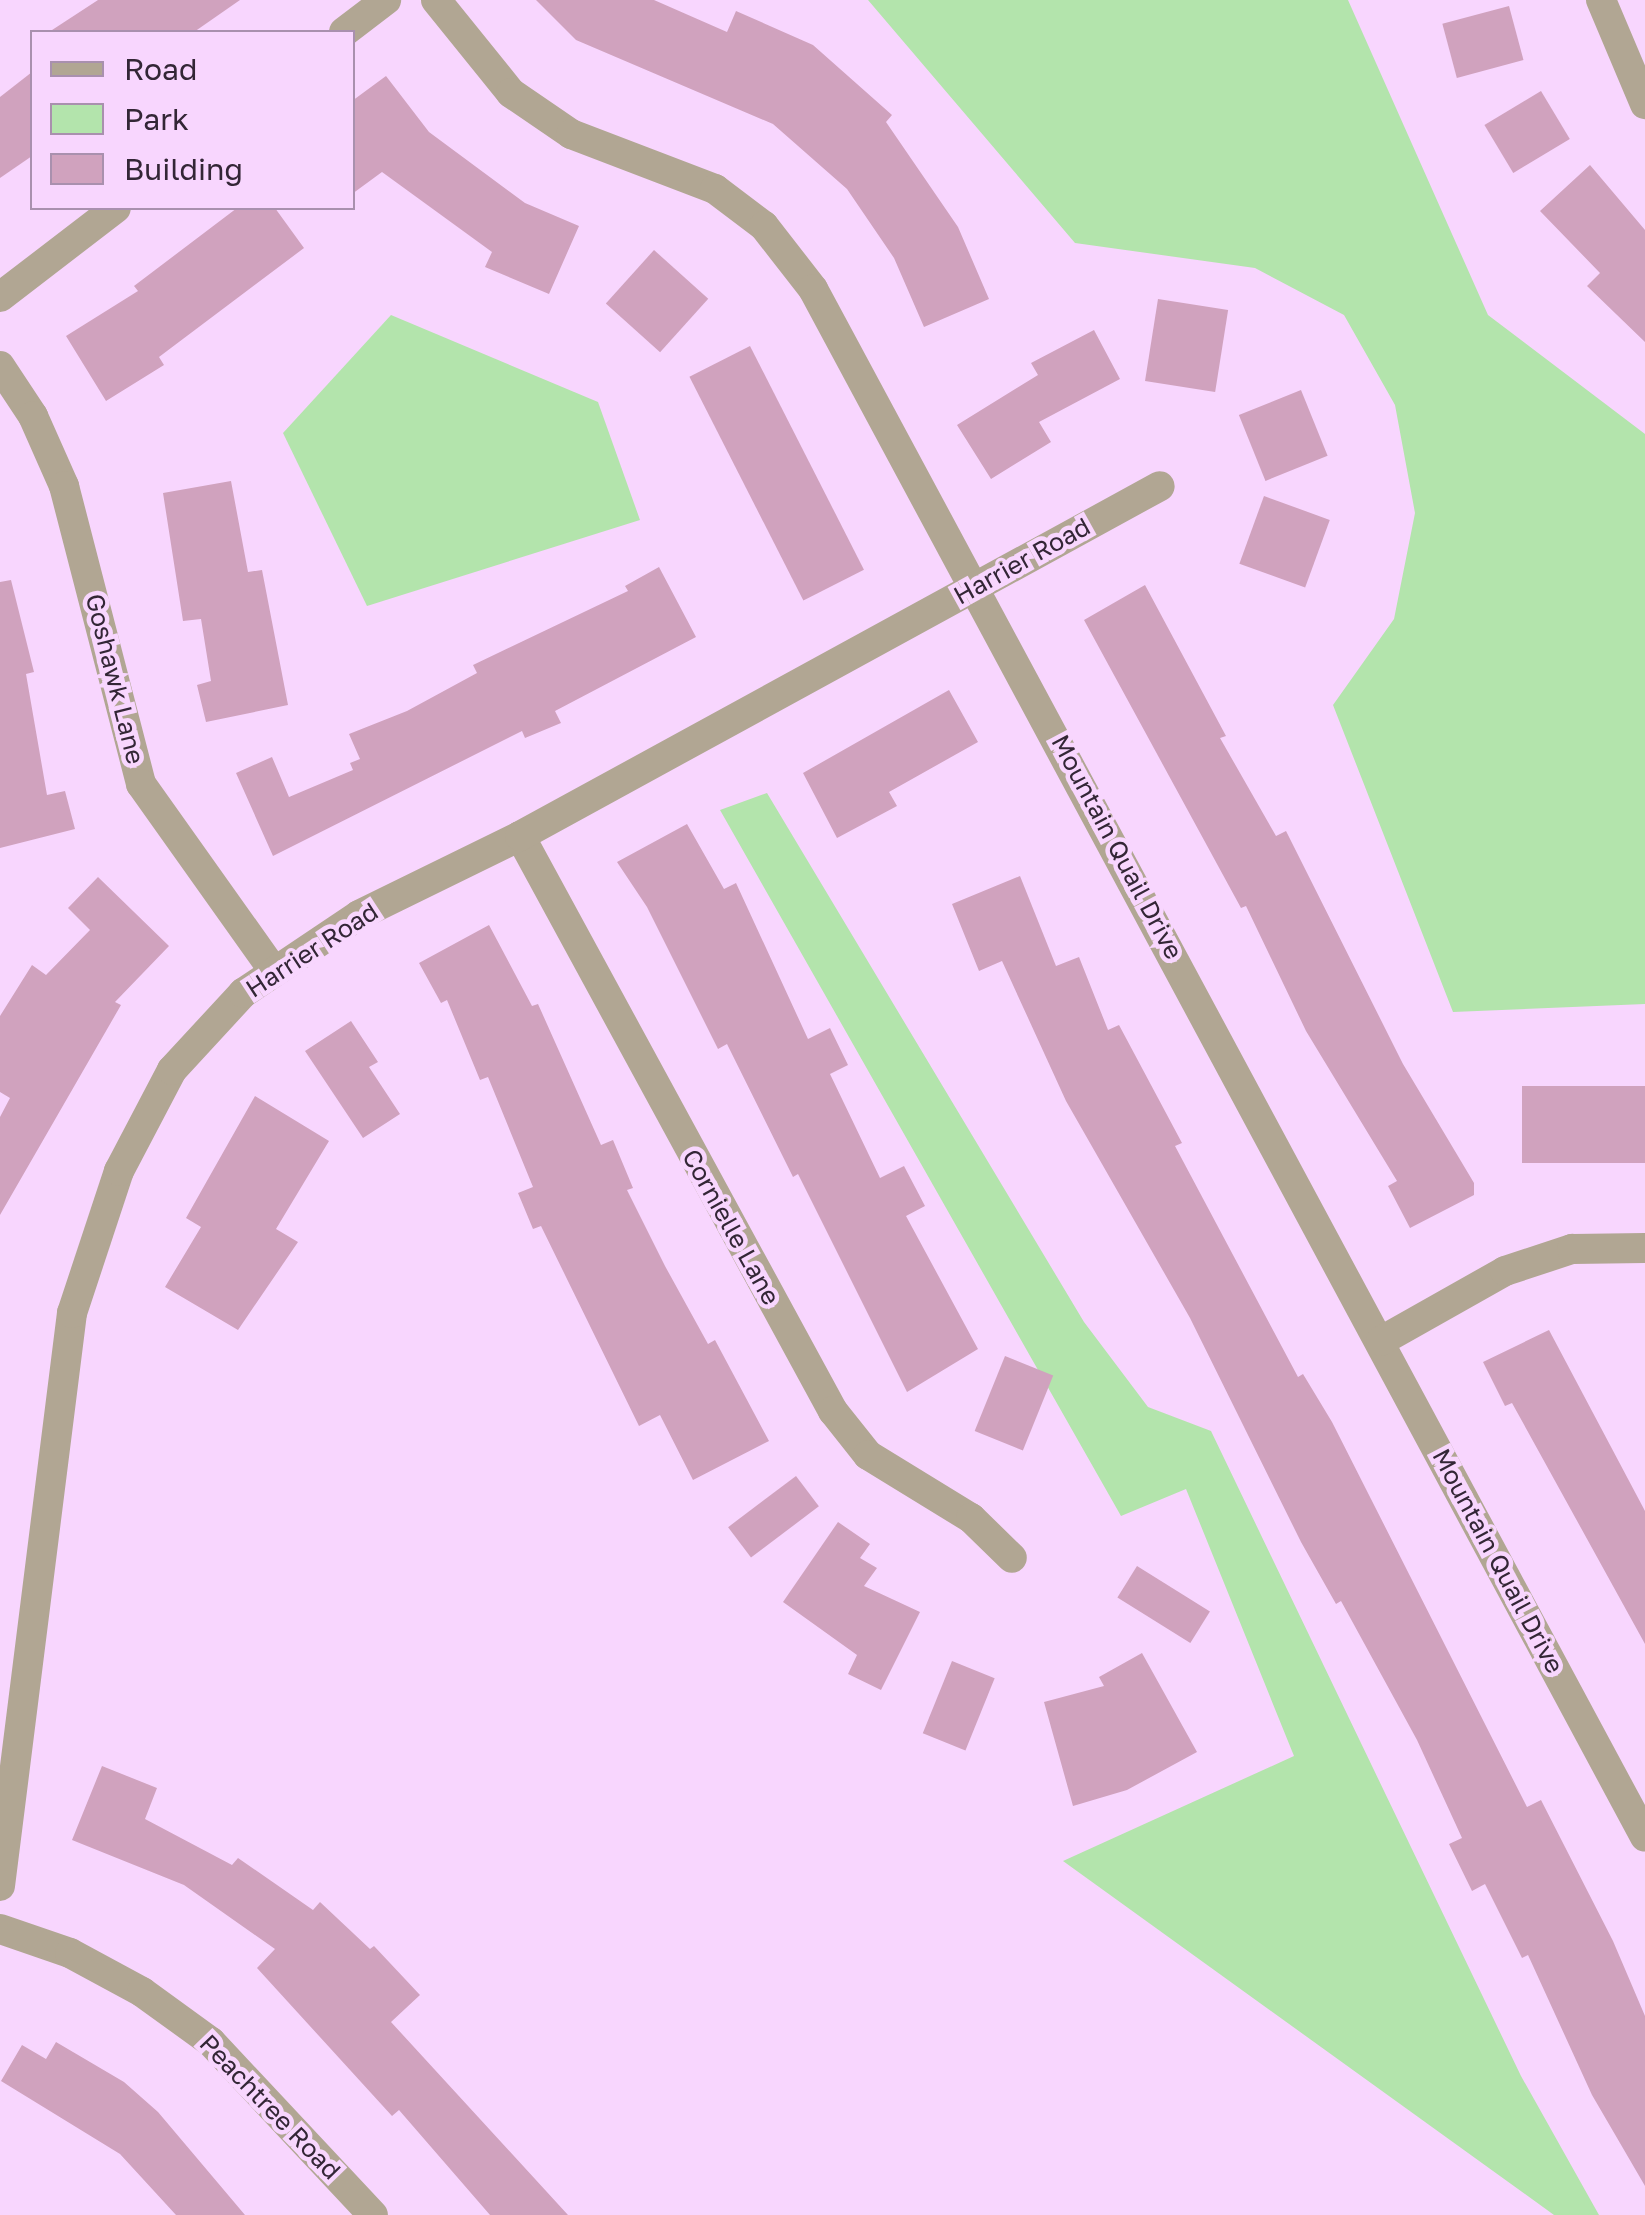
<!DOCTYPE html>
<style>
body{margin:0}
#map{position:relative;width:1645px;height:2215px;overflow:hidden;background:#f8d6fe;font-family:"Golos Text",sans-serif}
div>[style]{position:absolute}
.green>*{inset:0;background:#b3e4ac}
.building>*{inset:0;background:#d0a2be;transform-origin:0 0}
.minor>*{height:30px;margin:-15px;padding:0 15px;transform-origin:15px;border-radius:15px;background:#b1a693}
span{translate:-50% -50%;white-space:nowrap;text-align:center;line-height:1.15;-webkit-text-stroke:9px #f8d6fe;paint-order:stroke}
.street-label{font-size:25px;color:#332636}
.legend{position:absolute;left:30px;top:30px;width:325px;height:180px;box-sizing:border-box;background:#f8d6fe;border:2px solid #a990ae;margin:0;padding:12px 18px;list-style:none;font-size:30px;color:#332636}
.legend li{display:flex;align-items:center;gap:20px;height:50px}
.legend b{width:50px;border:2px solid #a990ae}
</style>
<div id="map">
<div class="green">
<div style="clip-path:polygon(868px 0,1348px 0,1488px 315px,1645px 434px,1645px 1004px,1453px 1012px,1333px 705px,1394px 619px,1415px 513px,1395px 405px,1344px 315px,1255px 268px,1075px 243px)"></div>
<div style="clip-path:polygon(391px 315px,598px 402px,640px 520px,367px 606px,283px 433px)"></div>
<div style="clip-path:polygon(767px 793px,1084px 1322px,1148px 1407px,1211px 1431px,1521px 2076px,1599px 2215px,1554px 2215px,1063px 1861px,1294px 1756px,1186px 1489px,1121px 1516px,720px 810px)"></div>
</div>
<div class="building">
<div style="clip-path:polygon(98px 0,240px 0,194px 32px,49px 32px)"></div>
<div style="clip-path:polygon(536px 0,654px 0,727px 32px,736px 11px,813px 45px,892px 115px,886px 122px,958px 227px,989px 299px,924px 327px,894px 258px,847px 189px,773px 124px,576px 40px)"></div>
<div style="left:1509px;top:6px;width:56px;height:69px;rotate:75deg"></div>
<div style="clip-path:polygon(32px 72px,32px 156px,0 178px,0 97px)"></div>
<div style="clip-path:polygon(386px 76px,429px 132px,525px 203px,579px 226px,549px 294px,485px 267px,492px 252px,382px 172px,352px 194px,352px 101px)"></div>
<div style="left:1541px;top:91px;width:56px;height:66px;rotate:59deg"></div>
<div style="clip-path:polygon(1590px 165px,1645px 230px,1645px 342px,1587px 286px,1600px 273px,1540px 211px)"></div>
<div style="clip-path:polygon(237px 208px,275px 208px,304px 248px,159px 357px,164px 365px,106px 401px,66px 336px,138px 291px,134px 286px)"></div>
<div style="left:654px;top:250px;width:73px;height:72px;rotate:42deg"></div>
<div style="left:1158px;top:299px;width:71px;height:83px;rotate:9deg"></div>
<div style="clip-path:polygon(1094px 330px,1120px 379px,1039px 422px,1051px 442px,991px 479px,957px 425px,1038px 375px,1031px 363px)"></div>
<div style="left:750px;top:346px;width:251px;height:68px;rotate:63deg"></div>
<div style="left:1301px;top:390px;width:71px;height:67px;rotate:68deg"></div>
<div style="clip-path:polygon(231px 481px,248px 572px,262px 570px,288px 705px,206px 722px,197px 685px,211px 681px,201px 619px,183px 621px,163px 493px)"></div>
<div style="left:1264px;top:496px;width:70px;height:72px;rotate:20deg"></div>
<div style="clip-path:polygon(659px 567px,696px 637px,555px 711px,561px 723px,525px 738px,522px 731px,273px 856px,236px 773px,272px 757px,289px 797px,353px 770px,350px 763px,360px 759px,349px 734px,407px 711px,477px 673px,473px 665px,628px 591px,625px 586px)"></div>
<div style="clip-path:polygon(11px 580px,34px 672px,26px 674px,47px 795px,65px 791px,75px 829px,0 848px,0 582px)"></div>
<div style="clip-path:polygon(1145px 585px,1226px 736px,1220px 738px,1276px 836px,1286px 831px,1403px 1064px,1474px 1183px,1474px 1195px,1410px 1228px,1388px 1186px,1397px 1181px,1306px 1031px,1246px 906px,1241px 908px,1084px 620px)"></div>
<div style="clip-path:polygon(949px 690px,978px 742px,889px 792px,897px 806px,837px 838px,803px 773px)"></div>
<div style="clip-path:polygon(687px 824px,724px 889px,736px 883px,808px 1039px,830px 1028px,848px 1065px,830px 1074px,880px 1178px,904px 1166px,925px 1206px,906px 1216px,978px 1349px,907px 1392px,798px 1174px,793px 1177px,727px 1044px,718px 1049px,647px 907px,617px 862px)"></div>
<div style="clip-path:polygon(1020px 876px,1056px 966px,1079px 957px,1108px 1030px,1119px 1025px,1182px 1143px,1175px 1146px,1298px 1377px,1303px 1374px,1332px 1422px,1527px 1807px,1541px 1800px,1613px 1941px,1645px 2016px,1645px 2186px,1592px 2095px,1528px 1955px,1522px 1958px,1485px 1884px,1472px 1891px,1449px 1844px,1462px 1838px,1417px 1740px,1341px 1601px,1336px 1604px,1301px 1542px,1190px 1318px,1066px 1101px,1002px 961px,979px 971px,952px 904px)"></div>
<div style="clip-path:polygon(98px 877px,169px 946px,115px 1002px,121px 1005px,0 1215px,0 1117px,10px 1098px,0 1092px,0 1016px,32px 965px,46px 975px,90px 930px,68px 908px)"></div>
<div style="clip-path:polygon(489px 925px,532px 1006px,538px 1004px,601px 1145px,613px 1140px,633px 1188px,627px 1190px,665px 1266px,708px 1344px,715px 1340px,769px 1441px,693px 1480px,660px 1415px,639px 1426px,541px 1226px,533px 1229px,518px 1193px,533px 1187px,488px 1077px,480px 1080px,447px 1000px,441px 1003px,419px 963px)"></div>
<div style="clip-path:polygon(351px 1021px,378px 1062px,369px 1067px,400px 1114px,363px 1138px,305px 1051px)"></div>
<div style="left:1645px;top:1086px;width:77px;height:123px;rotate:90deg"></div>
<div style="clip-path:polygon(255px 1096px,329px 1141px,276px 1229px,298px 1242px,238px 1330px,165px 1287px,201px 1227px,186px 1218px)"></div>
<div style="clip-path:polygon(1549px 1330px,1645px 1511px,1645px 1644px,1512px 1403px,1505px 1406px,1483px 1362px)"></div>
<div style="left:1005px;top:1356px;width:52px;height:81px;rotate:22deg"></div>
<div style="left:796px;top:1476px;width:38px;height:85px;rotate:53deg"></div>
<div style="clip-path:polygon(838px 1522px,870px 1544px,860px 1558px,877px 1568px,864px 1586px,920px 1612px,881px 1690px,848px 1674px,857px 1655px,783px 1602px)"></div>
<div style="left:1137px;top:1566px;width:86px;height:37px;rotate:32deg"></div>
<div style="clip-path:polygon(1142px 1653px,1197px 1752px,1127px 1790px,1073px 1806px,1044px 1702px,1104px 1686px,1099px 1677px)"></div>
<div style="left:952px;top:1661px;width:46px;height:78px;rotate:22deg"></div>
<div style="clip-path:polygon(102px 1766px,157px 1788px,145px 1819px,232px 1865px,238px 1858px,313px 1910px,320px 1902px,370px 1949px,374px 1946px,420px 1995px,391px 2022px,568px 2215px,490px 2215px,399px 2110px,392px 2116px,257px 1968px,275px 1949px,184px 1885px,72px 1840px)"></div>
<div style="clip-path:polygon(56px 2042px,124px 2082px,158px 2112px,245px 2215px,176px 2215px,120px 2154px,1px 2081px,22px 2045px,46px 2059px)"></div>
</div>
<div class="minor">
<div style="left:436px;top:0;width:119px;rotate:51.1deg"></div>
<div style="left:511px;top:93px;width:73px;rotate:34.3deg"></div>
<div style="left:571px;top:134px;width:154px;rotate:20.9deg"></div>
<div style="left:715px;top:189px;width:61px;rotate:37.1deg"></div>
<div style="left:764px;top:226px;width:80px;rotate:52.1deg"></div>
<div style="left:813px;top:289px;width:1757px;rotate:61.74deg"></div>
<div style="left:1601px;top:0;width:113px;rotate:67.1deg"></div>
<div style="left:344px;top:32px;width:53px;rotate:-37.3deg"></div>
<div style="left:0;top:297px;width:146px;rotate:-37.5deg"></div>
<div style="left:0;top:366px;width:60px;rotate:56.6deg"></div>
<div style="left:33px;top:416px;width:77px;rotate:66.1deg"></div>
<div style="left:64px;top:486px;width:308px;rotate:75.5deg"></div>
<div style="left:141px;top:784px;width:228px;rotate:54.6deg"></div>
<div style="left:520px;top:836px;width:655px;rotate:61.44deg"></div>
<div style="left:833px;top:1411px;width:56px;rotate:51.5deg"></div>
<div style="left:868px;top:1455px;width:121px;rotate:31.5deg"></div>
<div style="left:971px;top:1518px;width:57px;rotate:44.3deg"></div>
<div style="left:1381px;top:1341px;width:142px;rotate:-29.4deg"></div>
<div style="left:1505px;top:1271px;width:71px;rotate:-18.2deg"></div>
<div style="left:1572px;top:1249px;width:73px;rotate:-0.8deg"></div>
<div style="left:0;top:1886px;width:578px;rotate:-82.84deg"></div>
<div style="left:72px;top:1313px;width:150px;rotate:-71.7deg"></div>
<div style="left:119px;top:1171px;width:114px;rotate:-62.3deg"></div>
<div style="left:172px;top:1070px;width:105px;rotate:-47.3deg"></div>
<div style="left:243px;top:993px;width:140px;rotate:-33.9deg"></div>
<div style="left:359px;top:915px;width:179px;rotate:-26.1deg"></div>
<div style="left:520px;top:836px;width:729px;rotate:-28.67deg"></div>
<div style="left:0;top:1929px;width:74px;rotate:18.9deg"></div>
<div style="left:70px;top:1953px;width:82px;rotate:28.4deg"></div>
<div style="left:142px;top:1992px;width:85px;rotate:35.9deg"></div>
<div style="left:211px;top:2042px;width:237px;rotate:46.9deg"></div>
</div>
<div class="street-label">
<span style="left:1022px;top:561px;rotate:-29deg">Harrier Road</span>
<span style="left:115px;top:679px;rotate:76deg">Goshawk Lane</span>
<span style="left:1117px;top:847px;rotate:62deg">Mountain Quail Drive</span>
<span style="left:312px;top:950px;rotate:-33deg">Harrier Road</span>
<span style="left:731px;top:1227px;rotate:61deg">Cornielle Lane</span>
<span style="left:1498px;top:1561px;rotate:62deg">Mountain Quail Drive</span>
<span style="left:270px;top:2107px;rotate:46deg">Peachtree Road</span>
</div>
<ul class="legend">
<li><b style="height:12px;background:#b1a693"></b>Road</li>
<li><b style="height:28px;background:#b3e4ac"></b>Park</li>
<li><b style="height:28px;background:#d0a2be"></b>Building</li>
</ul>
</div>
